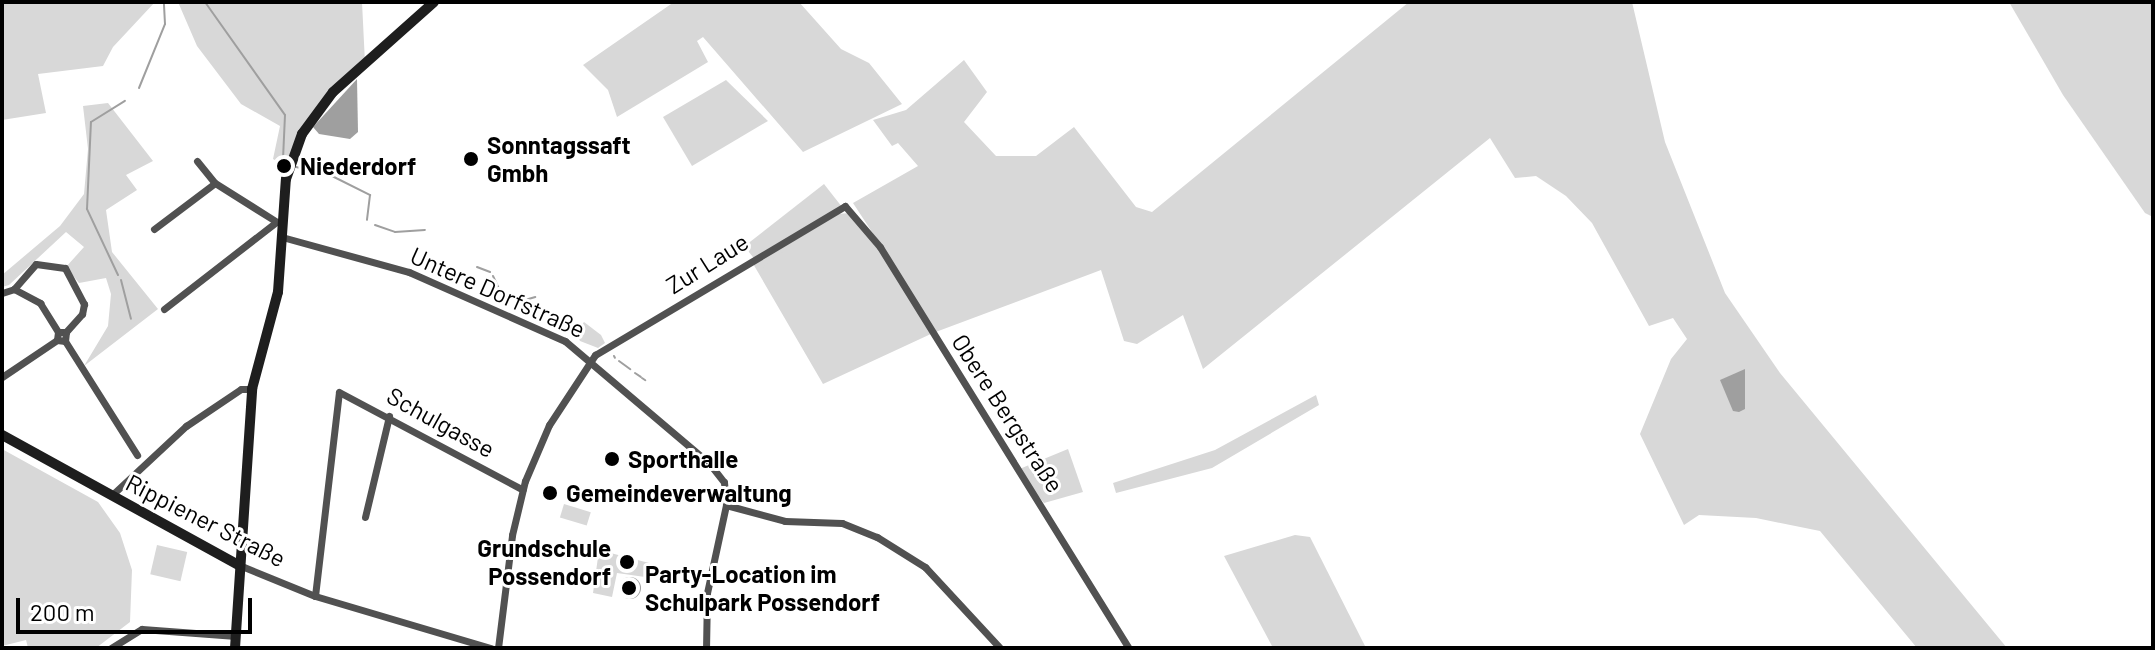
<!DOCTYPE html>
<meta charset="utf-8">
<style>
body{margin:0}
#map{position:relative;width:2155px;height:650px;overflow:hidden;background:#fff;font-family:Barlow,sans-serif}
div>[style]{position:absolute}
.green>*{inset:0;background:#d8d8d8;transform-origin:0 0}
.water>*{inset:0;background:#9f9f9f}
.round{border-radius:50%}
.stream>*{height:2px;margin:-1px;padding:0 1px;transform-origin:1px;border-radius:1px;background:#9f9f9f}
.street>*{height:7px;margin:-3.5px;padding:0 3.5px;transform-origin:3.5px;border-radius:3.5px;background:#515151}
.secondary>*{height:10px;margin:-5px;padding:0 5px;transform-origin:5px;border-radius:5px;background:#1e1e1e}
.dots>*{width:22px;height:22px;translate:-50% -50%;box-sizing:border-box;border:4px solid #fff;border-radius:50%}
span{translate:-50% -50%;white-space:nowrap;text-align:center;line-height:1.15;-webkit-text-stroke:6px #fff;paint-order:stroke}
.poi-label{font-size:24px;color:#000;font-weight:700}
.left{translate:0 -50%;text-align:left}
.right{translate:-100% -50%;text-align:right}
.street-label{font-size:24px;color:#000}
.frame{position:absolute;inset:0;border:4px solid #000;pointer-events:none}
.scale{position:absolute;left:16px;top:598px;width:236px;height:36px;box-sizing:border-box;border:4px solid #000;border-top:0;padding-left:10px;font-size:24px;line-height:28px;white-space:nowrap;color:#000;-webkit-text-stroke:6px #fff;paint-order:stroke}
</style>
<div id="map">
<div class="green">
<div style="clip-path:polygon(2px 2px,155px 2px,113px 47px,103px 66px,38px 74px,46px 113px,2px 120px)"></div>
<div style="clip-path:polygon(178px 2px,362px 2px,365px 63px,299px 132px,285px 166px,273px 159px,280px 126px,241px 104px,197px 46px)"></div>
<div style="clip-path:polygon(674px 2px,799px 2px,841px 49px,869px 63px,902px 104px,803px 152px,703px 37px,697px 41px,708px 62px,617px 117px,608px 90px,583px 65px)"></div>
<div style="clip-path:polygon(1409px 2px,1632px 2px,1665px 142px,1725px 293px,1780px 373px,2007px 648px,1917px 648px,1820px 531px,1756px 518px,1699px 515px,1684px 525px,1640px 434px,1671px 359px,1687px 339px,1673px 318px,1649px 326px,1592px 223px,1566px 196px,1536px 176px,1515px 178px,1490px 138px,1203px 369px,1183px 315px,1137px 344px,1124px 341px,1101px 270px,933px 333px,823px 384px,752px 262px,838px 214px,849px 213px,908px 287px,853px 203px,918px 166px,898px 143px,892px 146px,873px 120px,906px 110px,964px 60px,987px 92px,964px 122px,996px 156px,1036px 156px,1074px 127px,1136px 207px,1152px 212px)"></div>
<div style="clip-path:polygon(2009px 2px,2153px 2px,2153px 217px,2145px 213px,2063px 95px)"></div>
<div style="clip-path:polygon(726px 80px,768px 121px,692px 166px,663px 117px)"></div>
<div style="clip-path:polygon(108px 103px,153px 161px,126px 175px,137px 190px,106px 210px,112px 252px,158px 309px,84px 366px,108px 326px,111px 294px,106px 278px,79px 283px,66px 267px,84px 247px,66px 232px,9px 285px,2px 287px,2px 275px,60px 226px,84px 194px,88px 149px,83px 106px)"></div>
<div style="left:824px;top:184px;width:28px;height:101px;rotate:52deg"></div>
<div style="clip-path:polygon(584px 322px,601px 335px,605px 343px,598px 348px,580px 341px,576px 333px)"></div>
<div style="clip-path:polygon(1316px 395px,1319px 405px,1212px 468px,1116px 493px,1113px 483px,1215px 450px)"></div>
<div style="clip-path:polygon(2px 449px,98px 502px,120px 533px,132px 570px,130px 622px,96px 648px,28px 648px,26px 640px,2px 646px)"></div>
<div style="clip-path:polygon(1068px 449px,1083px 492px,1044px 503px,1017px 470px)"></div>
<div style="left:564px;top:504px;width:28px;height:14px;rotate:17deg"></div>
<div style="clip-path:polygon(1295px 535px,1310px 537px,1366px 648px,1273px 648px,1224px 556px)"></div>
<div style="left:157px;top:545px;width:31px;height:30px;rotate:13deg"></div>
<div style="clip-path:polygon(599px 550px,653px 564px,652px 578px,617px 573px,612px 597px,593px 593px)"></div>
</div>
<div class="water">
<div style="clip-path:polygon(357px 79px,358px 132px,350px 139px,319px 134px,313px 127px)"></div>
<div style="clip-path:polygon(1745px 369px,1745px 409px,1739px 412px,1733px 411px,1720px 380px)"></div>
<div class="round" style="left:619px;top:577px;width:22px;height:22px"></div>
</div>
<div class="stream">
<div style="left:205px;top:2px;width:138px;rotate:54.7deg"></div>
<div style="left:285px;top:115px;width:44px;rotate:92.6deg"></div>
<div style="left:139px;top:88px;width:69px;rotate:-67.9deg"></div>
<div style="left:165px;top:24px;width:22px;rotate:-93deg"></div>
<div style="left:296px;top:167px;width:35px;rotate:13deg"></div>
<div style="left:330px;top:175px;width:45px;rotate:26.6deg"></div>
<div style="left:370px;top:195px;width:25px;rotate:97deg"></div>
<div style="left:375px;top:225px;width:21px;rotate:19deg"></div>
<div style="left:395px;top:232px;width:30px;rotate:-4deg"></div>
<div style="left:477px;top:267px;width:14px;rotate:21deg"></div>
<div style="left:118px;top:275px;width:73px;rotate:-115.2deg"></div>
<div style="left:87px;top:209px;width:87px;rotate:-87.4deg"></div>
<div style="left:91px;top:122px;width:40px;rotate:-32deg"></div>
<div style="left:493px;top:276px;width:21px;rotate:65deg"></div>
<div style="left:121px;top:280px;width:40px;rotate:75.6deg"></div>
<div style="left:518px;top:302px;width:18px;rotate:-16deg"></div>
<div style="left:614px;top:356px;width:2px;rotate:63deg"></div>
<div style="left:619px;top:361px;width:14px;rotate:36deg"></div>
<div style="left:635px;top:373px;width:7px;rotate:34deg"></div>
<div style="left:642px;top:378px;width:4px;rotate:34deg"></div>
</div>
<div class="street">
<div style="left:197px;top:161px;width:28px;rotate:51deg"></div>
<div style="left:215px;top:183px;width:73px;rotate:32.2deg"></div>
<div style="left:154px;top:229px;width:76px;rotate:-37deg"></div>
<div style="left:282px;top:237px;width:132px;rotate:15.4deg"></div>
<div style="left:409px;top:272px;width:171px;rotate:23.9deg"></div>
<div style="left:565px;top:341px;width:189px;rotate:40.3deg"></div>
<div style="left:709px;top:463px;width:24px;rotate:52deg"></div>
<div style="left:724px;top:482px;width:23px;rotate:85deg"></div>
<div style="left:726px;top:505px;width:90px;rotate:102.2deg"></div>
<div style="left:707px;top:593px;width:55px;rotate:91deg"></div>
<div style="left:14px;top:289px;width:30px;rotate:28deg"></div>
<div style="left:40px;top:303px;width:34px;rotate:58deg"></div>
<div style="left:2px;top:293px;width:13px;rotate:-18deg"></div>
<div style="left:14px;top:289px;width:33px;rotate:-49deg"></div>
<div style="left:36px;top:264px;width:29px;rotate:8deg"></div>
<div style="left:65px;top:268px;width:41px;rotate:62.2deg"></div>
<div style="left:84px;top:304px;width:10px;rotate:101deg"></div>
<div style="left:82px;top:314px;width:24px;rotate:132deg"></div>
<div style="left:164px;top:309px;width:142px;rotate:-37.8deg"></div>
<div style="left:65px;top:341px;width:135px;rotate:57.7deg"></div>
<div style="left:2px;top:377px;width:66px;rotate:-33.9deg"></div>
<div style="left:57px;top:340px;width:8px;rotate:-83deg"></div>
<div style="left:58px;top:332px;width:8px"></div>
<div style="left:66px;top:332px;width:9px;rotate:96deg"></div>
<div style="left:65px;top:341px;width:8px;rotate:-173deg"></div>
<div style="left:113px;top:494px;width:100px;rotate:-43deg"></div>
<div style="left:186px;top:426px;width:66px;rotate:-33.9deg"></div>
<div style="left:241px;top:389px;width:11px"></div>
<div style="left:726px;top:505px;width:61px;rotate:15.2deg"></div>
<div style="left:785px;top:521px;width:57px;rotate:2deg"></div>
<div style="left:842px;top:523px;width:38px;rotate:22deg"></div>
<div style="left:877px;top:537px;width:57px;rotate:32deg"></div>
<div style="left:925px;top:567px;width:110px;rotate:47.2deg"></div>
<div style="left:365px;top:517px;width:104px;rotate:-76.6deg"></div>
<div style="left:239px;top:565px;width:82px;rotate:22.2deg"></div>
<div style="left:315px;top:596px;width:184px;rotate:16.5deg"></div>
<div style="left:315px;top:596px;width:205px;rotate:-83.3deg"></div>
<div style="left:339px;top:392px;width:208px;rotate:28deg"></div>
<div style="left:111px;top:648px;width:36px;rotate:-32deg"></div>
<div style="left:142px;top:629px;width:94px;rotate:4.3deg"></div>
<div style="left:498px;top:648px;width:114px;rotate:-82.9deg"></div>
<div style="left:512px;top:535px;width:56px;rotate:-76.5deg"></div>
<div style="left:525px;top:481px;width:61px;rotate:-66.8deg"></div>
<div style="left:549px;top:425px;width:84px;rotate:-56.7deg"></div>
<div style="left:595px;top:355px;width:291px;rotate:-30.8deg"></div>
<div style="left:845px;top:206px;width:54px;rotate:49.5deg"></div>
<div style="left:880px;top:247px;width:472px;rotate:58.2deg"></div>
</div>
<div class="secondary">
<div style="left:2px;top:435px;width:269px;rotate:28.8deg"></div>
<div style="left:235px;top:648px;width:260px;rotate:-86.2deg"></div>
<div style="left:252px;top:389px;width:100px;rotate:-75deg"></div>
<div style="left:278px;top:292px;width:113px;rotate:-86deg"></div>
<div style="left:286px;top:179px;width:48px;rotate:-70.4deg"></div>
<div style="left:302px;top:134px;width:52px;rotate:-53.6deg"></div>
<div style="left:333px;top:92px;width:135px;rotate:-41.7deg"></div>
</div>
<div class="dots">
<div style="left:471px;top:159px;background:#000"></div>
<div style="left:284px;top:166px;background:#000"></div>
<div style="left:612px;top:459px;background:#000"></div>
<div style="left:550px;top:493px;background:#000"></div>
<div style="left:627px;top:562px;background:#000"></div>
<div style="left:629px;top:588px;background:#000"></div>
</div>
<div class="poi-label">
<span class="left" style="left:487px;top:159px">Sonntagssaft<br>Gmbh</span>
<span class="left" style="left:300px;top:166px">Niederdorf</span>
<span class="left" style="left:628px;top:459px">Sporthalle</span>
<span class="left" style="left:566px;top:493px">Gemeindeverwaltung</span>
<span class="right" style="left:611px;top:562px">Grundschule<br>Possendorf</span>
<span class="left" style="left:645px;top:588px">Party-Location im<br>Schulpark Possendorf</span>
</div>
<div class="street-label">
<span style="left:707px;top:263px;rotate:-32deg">Zur Laue</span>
<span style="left:498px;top:292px;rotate:24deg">Untere Dorfstraße</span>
<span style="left:1008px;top:413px;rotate:57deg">Obere Bergstraße</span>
<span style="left:441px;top:422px;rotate:29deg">Schulgasse</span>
<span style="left:206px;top:520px;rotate:27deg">Rippiener Straße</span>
</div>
<div class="frame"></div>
<div class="scale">200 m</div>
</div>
